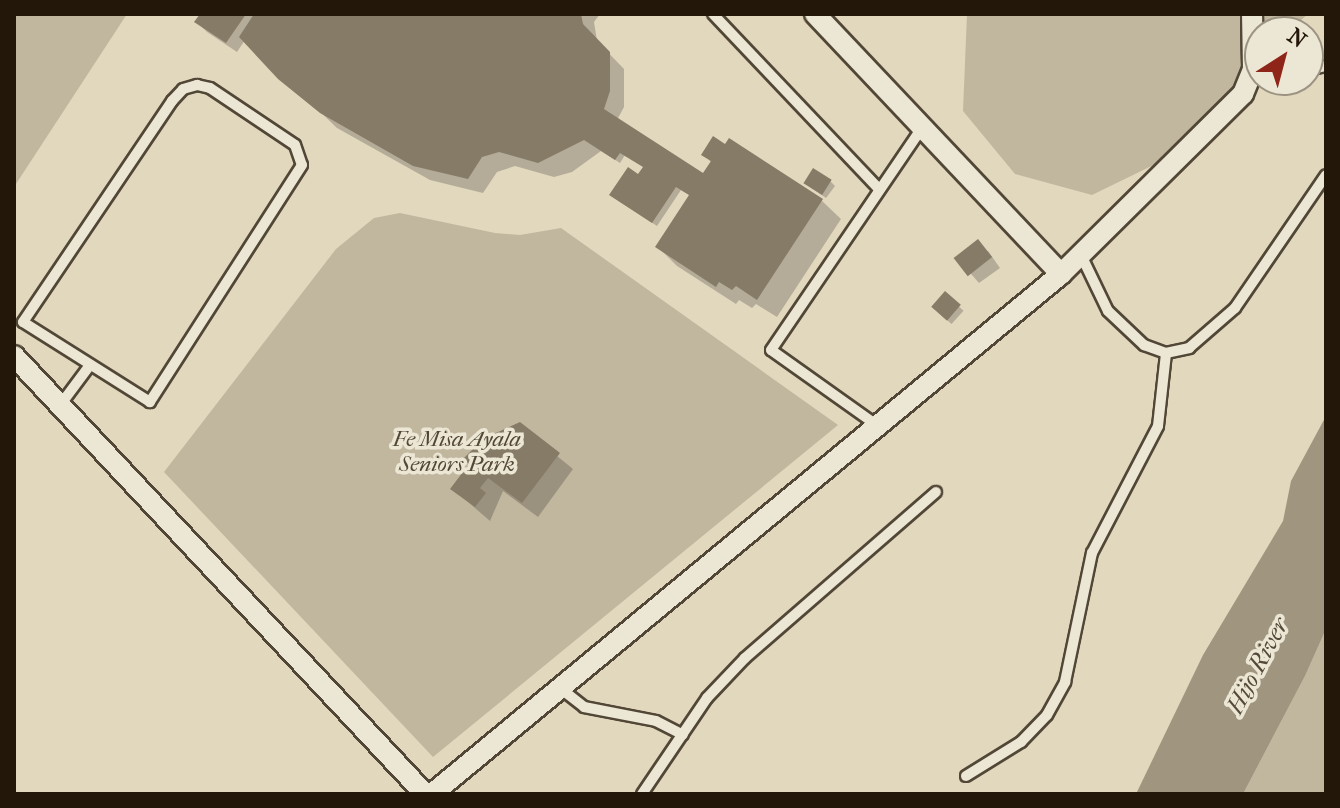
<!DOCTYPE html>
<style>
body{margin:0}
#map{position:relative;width:1340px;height:808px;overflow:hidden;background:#e1d8be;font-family:"IM FELL French Canon",serif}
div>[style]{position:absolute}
.green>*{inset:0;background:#c1b79f}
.water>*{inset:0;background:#a09680}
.shadow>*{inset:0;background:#0003;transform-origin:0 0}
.building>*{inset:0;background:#867b67;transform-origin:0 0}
.roads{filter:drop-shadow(2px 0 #524736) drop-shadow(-2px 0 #524736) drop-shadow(0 2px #524736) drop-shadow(0 -2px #524736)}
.lane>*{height:10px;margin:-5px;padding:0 5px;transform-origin:5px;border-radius:5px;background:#ece6d5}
.street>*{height:20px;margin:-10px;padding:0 10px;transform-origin:10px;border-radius:10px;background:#ece6d5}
span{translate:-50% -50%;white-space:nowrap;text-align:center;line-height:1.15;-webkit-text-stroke:7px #ece6d5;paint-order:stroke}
.park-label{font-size:22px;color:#524736;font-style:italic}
.water-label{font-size:24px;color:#554a39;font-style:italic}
.frame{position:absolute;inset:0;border:16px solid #231709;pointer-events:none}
.north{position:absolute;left:1244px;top:16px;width:80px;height:80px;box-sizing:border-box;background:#ece6d5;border:2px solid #9c9383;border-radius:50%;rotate:36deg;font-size:22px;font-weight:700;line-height:32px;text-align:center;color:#231709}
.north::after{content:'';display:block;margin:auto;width:28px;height:36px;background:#8f2418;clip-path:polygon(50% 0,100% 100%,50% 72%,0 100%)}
</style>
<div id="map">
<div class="green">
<div style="clip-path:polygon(14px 14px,127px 14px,14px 187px)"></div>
<div style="clip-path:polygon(967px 14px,1308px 14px,1287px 32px,1260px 32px,1260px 66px,1172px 156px,1092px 195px,1015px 174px,963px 111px)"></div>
<div style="clip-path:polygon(400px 213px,495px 233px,520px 235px,561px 228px,838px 425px,433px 757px,164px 472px,336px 249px,374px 218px)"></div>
<div style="clip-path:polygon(1326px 629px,1326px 794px,1243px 794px,1305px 676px)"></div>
</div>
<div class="water">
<div style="clip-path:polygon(1326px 416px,1326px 629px,1305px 676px,1243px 794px,1136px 794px,1203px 655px,1283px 521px,1291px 481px)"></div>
</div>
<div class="shadow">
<div style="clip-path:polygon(202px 14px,600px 14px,594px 22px,597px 41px,624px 69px,624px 107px,617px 120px,704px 176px,712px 163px,703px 154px,821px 200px,841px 219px,777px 317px,756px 304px,752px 308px,739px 300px,736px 304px,677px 266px,658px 247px,691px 196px,681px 190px,657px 226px,616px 199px,645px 168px,625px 155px,620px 163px,601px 151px,572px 172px,554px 177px,515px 166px,497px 172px,483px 193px,430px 180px,337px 128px,245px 40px,237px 52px,207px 32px,197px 22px)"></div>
<div style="clip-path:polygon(830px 181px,835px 186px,826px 198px,810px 187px)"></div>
<div style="clip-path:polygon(988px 251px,1000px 268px,979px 283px,957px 258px)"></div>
<div style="left:945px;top:294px;width:25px;height:18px;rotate:42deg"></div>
<div style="clip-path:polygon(519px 425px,573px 469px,538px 517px,503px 491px,490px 521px,453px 489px,471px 465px,466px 460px,494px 434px)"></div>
</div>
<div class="building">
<div style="clip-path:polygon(200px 14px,246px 14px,226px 43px,194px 22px)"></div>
<div style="clip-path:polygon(254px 14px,581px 14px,583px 24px,610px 52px,610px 91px,604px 109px,703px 173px,711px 161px,701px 155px,713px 136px,725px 144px,729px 138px,823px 199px,757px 300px,736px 286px,732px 290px,719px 282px,716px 287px,655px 247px,689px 195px,676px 187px,652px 223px,609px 195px,628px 167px,638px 174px,643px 167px,620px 153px,615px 160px,584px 140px,538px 163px,499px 152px,482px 157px,468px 179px,413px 166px,320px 113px,278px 79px,239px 37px)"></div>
<div style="left:813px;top:168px;width:22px;height:18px;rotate:32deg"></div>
<div style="left:978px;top:239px;width:23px;height:31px;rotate:52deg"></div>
<div style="left:945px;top:291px;width:21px;height:21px;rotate:41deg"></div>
<div style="clip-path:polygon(520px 422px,560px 453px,522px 503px,488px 478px,480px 488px,486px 493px,475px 507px,450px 489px,469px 464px,463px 459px,483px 439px)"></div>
</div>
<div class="roads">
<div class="lane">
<div style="left:713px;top:14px;width:241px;rotate:46.5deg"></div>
<div style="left:1308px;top:70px;width:18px;rotate:-13deg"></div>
<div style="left:197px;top:85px;width:13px;rotate:13deg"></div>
<div style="left:210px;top:88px;width:102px;rotate:33.8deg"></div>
<div style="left:295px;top:145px;width:21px;rotate:71deg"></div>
<div style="left:302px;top:165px;width:282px;rotate:122.7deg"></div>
<div style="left:150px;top:402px;width:150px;rotate:-147.8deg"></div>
<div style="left:23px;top:322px;width:267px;rotate:-56deg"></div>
<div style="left:172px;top:101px;width:16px;rotate:-47deg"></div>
<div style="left:183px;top:89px;width:15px;rotate:-16deg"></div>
<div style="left:1081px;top:255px;width:62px;rotate:64.3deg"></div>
<div style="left:1108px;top:311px;width:50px;rotate:43.4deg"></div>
<div style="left:1144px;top:345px;width:23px;rotate:20deg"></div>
<div style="left:1166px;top:353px;width:24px;rotate:-12deg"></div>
<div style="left:1189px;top:348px;width:61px;rotate:-41deg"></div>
<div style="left:1235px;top:308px;width:161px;rotate:-55.6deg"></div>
<div style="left:61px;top:404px;width:49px;rotate:-53.4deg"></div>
<div style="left:878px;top:426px;width:131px;rotate:-144.6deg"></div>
<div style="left:771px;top:350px;width:268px;rotate:-55.8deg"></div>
<div style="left:560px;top:688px;width:31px;rotate:38deg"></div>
<div style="left:584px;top:707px;width:73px;rotate:11deg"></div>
<div style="left:656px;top:721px;width:30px;rotate:27deg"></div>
<div style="left:966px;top:776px;width:65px;rotate:-31.7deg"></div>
<div style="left:1021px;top:742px;width:37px;rotate:-46deg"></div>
<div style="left:1047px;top:715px;width:38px;rotate:-61deg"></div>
<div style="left:1065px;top:682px;width:132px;rotate:-78.2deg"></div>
<div style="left:1092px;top:553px;width:143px;rotate:-62.5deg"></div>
<div style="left:1158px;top:426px;width:73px;rotate:-83.7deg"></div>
<div style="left:642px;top:794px;width:116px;rotate:-55.9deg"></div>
<div style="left:707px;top:698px;width:55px;rotate:-46.5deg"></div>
<div style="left:745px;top:658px;width:253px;rotate:-41deg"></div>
</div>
<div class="street">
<div style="left:1061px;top:274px;width:256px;rotate:-44.7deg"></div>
<div style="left:1243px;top:94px;width:27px;rotate:-68deg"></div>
<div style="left:1253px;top:69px;width:55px;rotate:-91deg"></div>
<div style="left:14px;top:356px;width:601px;rotate:46.82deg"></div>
<div style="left:432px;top:794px;width:816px;rotate:-39.58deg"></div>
<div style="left:1061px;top:274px;width:358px;rotate:-133.4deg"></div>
</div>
</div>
<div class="park-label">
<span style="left:457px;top:452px">Fe Misa Ayala<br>Seniors Park</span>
</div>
<div class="water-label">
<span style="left:1258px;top:666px;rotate:-62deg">Hijo River</span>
</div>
<div class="frame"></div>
<div class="north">N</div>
</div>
